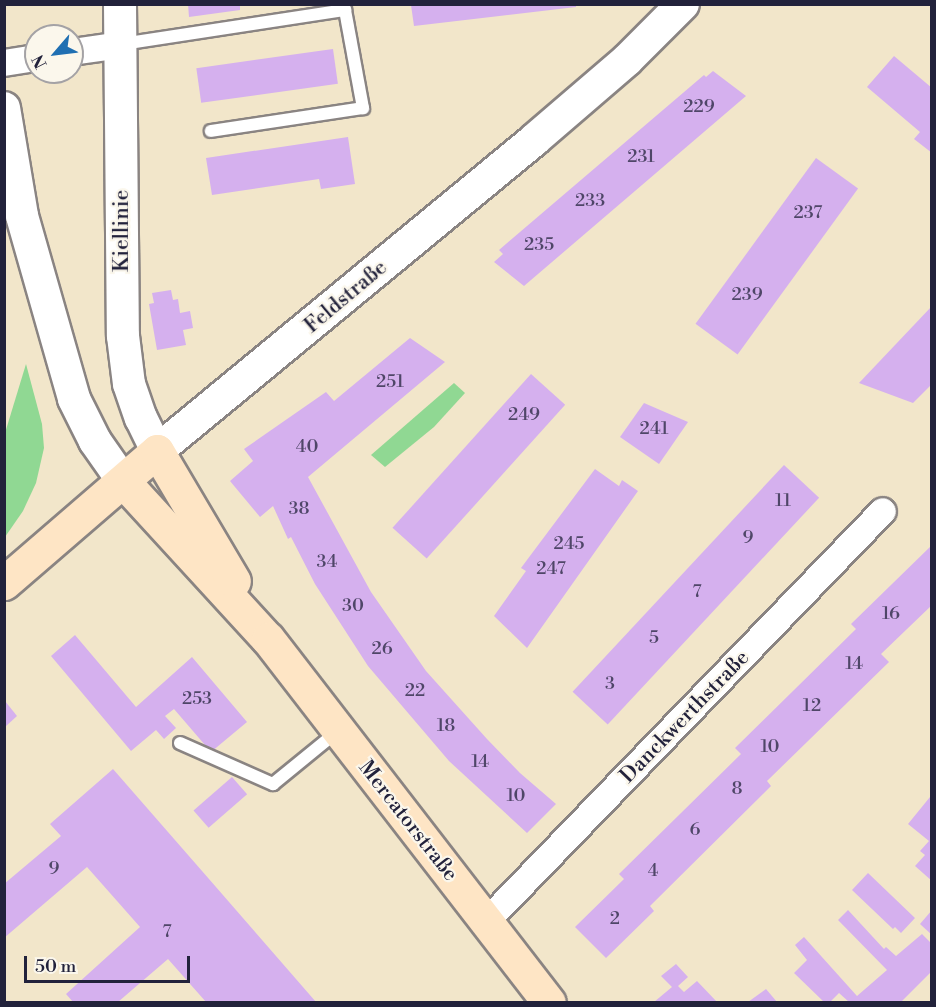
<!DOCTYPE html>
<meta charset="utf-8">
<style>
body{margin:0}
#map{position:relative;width:936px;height:1007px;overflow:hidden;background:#f2e6ca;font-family:"Libre Bodoni",serif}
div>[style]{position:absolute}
.green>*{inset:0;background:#90d893}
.building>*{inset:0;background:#d5b0ee;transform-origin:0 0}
.roads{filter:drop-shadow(2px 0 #8a8482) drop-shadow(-2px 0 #8a8482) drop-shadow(0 2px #8a8482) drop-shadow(0 -2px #8a8482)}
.service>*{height:12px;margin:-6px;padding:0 6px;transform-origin:6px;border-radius:6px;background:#fff}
.minor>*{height:26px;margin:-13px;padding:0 13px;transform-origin:13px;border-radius:13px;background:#fff}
.tertiary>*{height:32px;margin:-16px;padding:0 16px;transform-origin:16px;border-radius:16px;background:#fff}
.secondary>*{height:33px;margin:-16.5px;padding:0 16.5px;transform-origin:16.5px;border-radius:16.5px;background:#fee5c5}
span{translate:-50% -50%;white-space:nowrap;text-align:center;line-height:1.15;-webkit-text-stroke:4.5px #fbf7ec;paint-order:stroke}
.number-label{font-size:18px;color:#4f4668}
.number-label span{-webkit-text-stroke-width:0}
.street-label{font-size:21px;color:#22223b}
.frame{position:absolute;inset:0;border:6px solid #22223b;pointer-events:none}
.north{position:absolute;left:24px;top:24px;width:60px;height:60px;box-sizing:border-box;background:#fbf7ec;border:2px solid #a4a2a5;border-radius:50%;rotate:242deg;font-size:16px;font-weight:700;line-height:24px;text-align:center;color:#22223b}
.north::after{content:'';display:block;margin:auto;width:21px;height:27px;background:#1f6fb2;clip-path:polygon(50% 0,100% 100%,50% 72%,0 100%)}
.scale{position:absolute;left:24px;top:956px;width:166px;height:27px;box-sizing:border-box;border:3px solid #22223b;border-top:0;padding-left:8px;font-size:18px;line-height:21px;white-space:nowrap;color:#22223b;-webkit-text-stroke:4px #fbf7ec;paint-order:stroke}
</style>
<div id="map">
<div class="green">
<div style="clip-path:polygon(26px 364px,42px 424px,44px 448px,36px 483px,23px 511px,5px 537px,5px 433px)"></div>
<div style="clip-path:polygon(454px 383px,465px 393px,434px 427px,385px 467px,371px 455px)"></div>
</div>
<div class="building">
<div style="clip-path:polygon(188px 4px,240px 4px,240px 10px,189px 17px)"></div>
<div style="clip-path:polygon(411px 5px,576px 5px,576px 7px,414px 26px)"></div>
<div style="left:333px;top:49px;width:35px;height:138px;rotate:82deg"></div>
<div style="clip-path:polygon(894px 56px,932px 88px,932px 153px,914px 139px,920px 132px,867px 87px)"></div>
<div style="clip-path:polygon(713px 71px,746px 96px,524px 286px,494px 262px,503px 254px,499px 250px,704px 75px,706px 77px)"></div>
<div style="clip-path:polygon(348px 137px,355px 184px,321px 189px,319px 179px,212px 195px,206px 158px)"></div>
<div style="left:816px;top:158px;width:52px;height:205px;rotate:36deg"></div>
<div style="clip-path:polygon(171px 290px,173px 300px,178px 299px,180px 313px,190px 311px,193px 328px,183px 330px,186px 345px,157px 350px,149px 304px,154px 303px,152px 293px)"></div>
<div style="clip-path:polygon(932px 306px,932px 384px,913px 403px,859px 383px)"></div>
<div style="clip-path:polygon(410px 338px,445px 362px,308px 477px,371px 592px,426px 671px,487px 739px,520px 773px,556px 804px,527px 833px,449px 761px,368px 666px,315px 584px,291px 537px,288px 539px,273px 506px,260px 517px,230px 481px,253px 461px,244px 449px,326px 392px,334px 401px)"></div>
<div style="left:531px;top:374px;width:46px;height:207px;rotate:42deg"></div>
<div style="clip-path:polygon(644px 403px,688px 422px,659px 464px,620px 437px)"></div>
<div style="left:784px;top:465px;width:48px;height:310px;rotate:43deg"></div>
<div style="clip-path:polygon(595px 469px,619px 486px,622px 480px,638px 491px,527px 648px,494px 616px,526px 571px,521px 568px)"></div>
<div style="clip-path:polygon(932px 545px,932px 605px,881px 654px,889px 662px,767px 781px,771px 786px,650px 906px,654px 911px,606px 958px,575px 927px,624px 879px,619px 874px,741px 754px,735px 748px,856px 629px,851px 624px)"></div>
<div style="clip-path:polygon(75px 635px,136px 707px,192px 657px,247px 722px,211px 752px,174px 709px,165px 716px,176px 728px,164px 739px,156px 730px,131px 751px,51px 656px)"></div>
<div style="clip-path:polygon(5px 701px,17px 716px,5px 727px)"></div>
<div style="clip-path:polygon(113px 769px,209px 879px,316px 1002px,206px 1002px,168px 959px,118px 1002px,73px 1002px,66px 994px,140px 927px,87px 867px,4px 938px,4px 884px,61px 836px,50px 824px)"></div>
<div style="left:232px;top:777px;width:23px;height:51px;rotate:49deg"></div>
<div style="clip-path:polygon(930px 797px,932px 799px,932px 881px,915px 866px,925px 855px,920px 851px,929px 841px,908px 824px)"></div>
<div style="clip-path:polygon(868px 873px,915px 918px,901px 933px,895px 927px,893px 929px,852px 890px)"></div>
<div style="clip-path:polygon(848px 910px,884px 949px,886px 947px,896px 956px,922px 934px,932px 944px,932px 971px,901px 1002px,849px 1002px,839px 993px,830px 1002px,824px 1002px,794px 973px,807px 960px,795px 945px,804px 937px,857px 996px,887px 970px,838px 920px)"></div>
<div style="clip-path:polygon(932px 910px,932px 935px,920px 924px)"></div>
<div style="clip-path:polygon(676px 964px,688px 977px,678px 986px,684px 992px,697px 981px,717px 1002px,654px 1002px,672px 987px,661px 976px)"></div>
<div style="clip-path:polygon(766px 989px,777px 1002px,748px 1002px)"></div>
</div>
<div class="roads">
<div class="service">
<div style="left:122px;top:44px;width:226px;rotate:-8.7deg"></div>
<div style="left:345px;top:10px;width:100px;rotate:79.6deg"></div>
<div style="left:363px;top:108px;width:154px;rotate:171.4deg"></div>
<div style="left:180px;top:743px;width:102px;rotate:23.8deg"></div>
<div style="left:273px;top:784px;width:84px;rotate:-39.2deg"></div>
</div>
<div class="minor">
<div style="left:72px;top:52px;width:49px;rotate:-8.1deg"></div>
<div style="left:4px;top:63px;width:32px;rotate:-9deg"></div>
<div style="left:486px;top:922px;width:571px;rotate:-45.99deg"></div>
</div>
<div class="tertiary">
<div style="left:120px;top:4px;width:332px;rotate:89.5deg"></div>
<div style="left:123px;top:336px;width:48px;rotate:82.9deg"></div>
<div style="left:129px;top:384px;width:36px;rotate:71deg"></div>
<div style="left:141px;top:418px;width:37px;rotate:64deg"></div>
<div style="left:157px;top:451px;width:489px;rotate:-39.5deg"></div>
<div style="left:534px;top:140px;width:123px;rotate:-40.7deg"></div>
<div style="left:627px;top:60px;width:79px;rotate:-45deg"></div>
<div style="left:4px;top:108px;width:109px;rotate:80.5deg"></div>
<div style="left:22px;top:216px;width:190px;rotate:74.1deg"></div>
<div style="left:74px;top:399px;width:47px;rotate:63.4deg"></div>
<div style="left:95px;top:441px;width:49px;rotate:55deg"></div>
</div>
<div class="secondary">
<div style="left:123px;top:481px;width:214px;rotate:47.5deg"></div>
<div style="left:268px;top:639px;width:459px;rotate:52.3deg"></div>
<div style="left:4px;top:583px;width:202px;rotate:-40.8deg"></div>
<div style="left:157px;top:451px;width:151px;rotate:59.4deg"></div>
</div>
</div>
<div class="number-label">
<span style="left:699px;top:107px">229</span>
<span style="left:641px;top:157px">231</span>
<span style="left:590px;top:201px">233</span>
<span style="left:808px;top:213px">237</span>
<span style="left:539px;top:245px">235</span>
<span style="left:747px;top:295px">239</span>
<span style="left:390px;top:382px">251</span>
<span style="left:524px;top:415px">249</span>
<span style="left:654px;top:429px">241</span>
<span style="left:307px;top:447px">40</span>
<span style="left:783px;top:501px">11</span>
<span style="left:299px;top:509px">38</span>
<span style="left:748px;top:538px">9</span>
<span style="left:569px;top:544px">245</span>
<span style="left:327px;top:562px">34</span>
<span style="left:551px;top:569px">247</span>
<span style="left:697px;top:592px">7</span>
<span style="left:353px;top:606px">30</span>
<span style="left:891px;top:614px">16</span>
<span style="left:654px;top:638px">5</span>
<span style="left:382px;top:649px">26</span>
<span style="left:854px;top:664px">14</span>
<span style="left:610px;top:684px">3</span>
<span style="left:415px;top:691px">22</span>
<span style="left:197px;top:699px">253</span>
<span style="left:812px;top:706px">12</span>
<span style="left:446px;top:726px">18</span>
<span style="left:770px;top:747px">10</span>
<span style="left:480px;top:762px">14</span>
<span style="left:737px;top:789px">8</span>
<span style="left:516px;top:796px">10</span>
<span style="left:695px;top:830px">6</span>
<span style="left:54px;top:869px">9</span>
<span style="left:653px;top:871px">4</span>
<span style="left:615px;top:919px">2</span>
<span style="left:167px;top:932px">7</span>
</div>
<div class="street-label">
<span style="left:122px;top:231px;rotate:-90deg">Kiellinie</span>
<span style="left:346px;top:297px;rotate:-40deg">Feldstraße</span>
<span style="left:685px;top:717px;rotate:-46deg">Danckwerthstraße</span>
<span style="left:408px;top:821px;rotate:52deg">Mercatorstraße</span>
</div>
<div class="frame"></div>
<div class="north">N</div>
<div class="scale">50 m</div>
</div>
